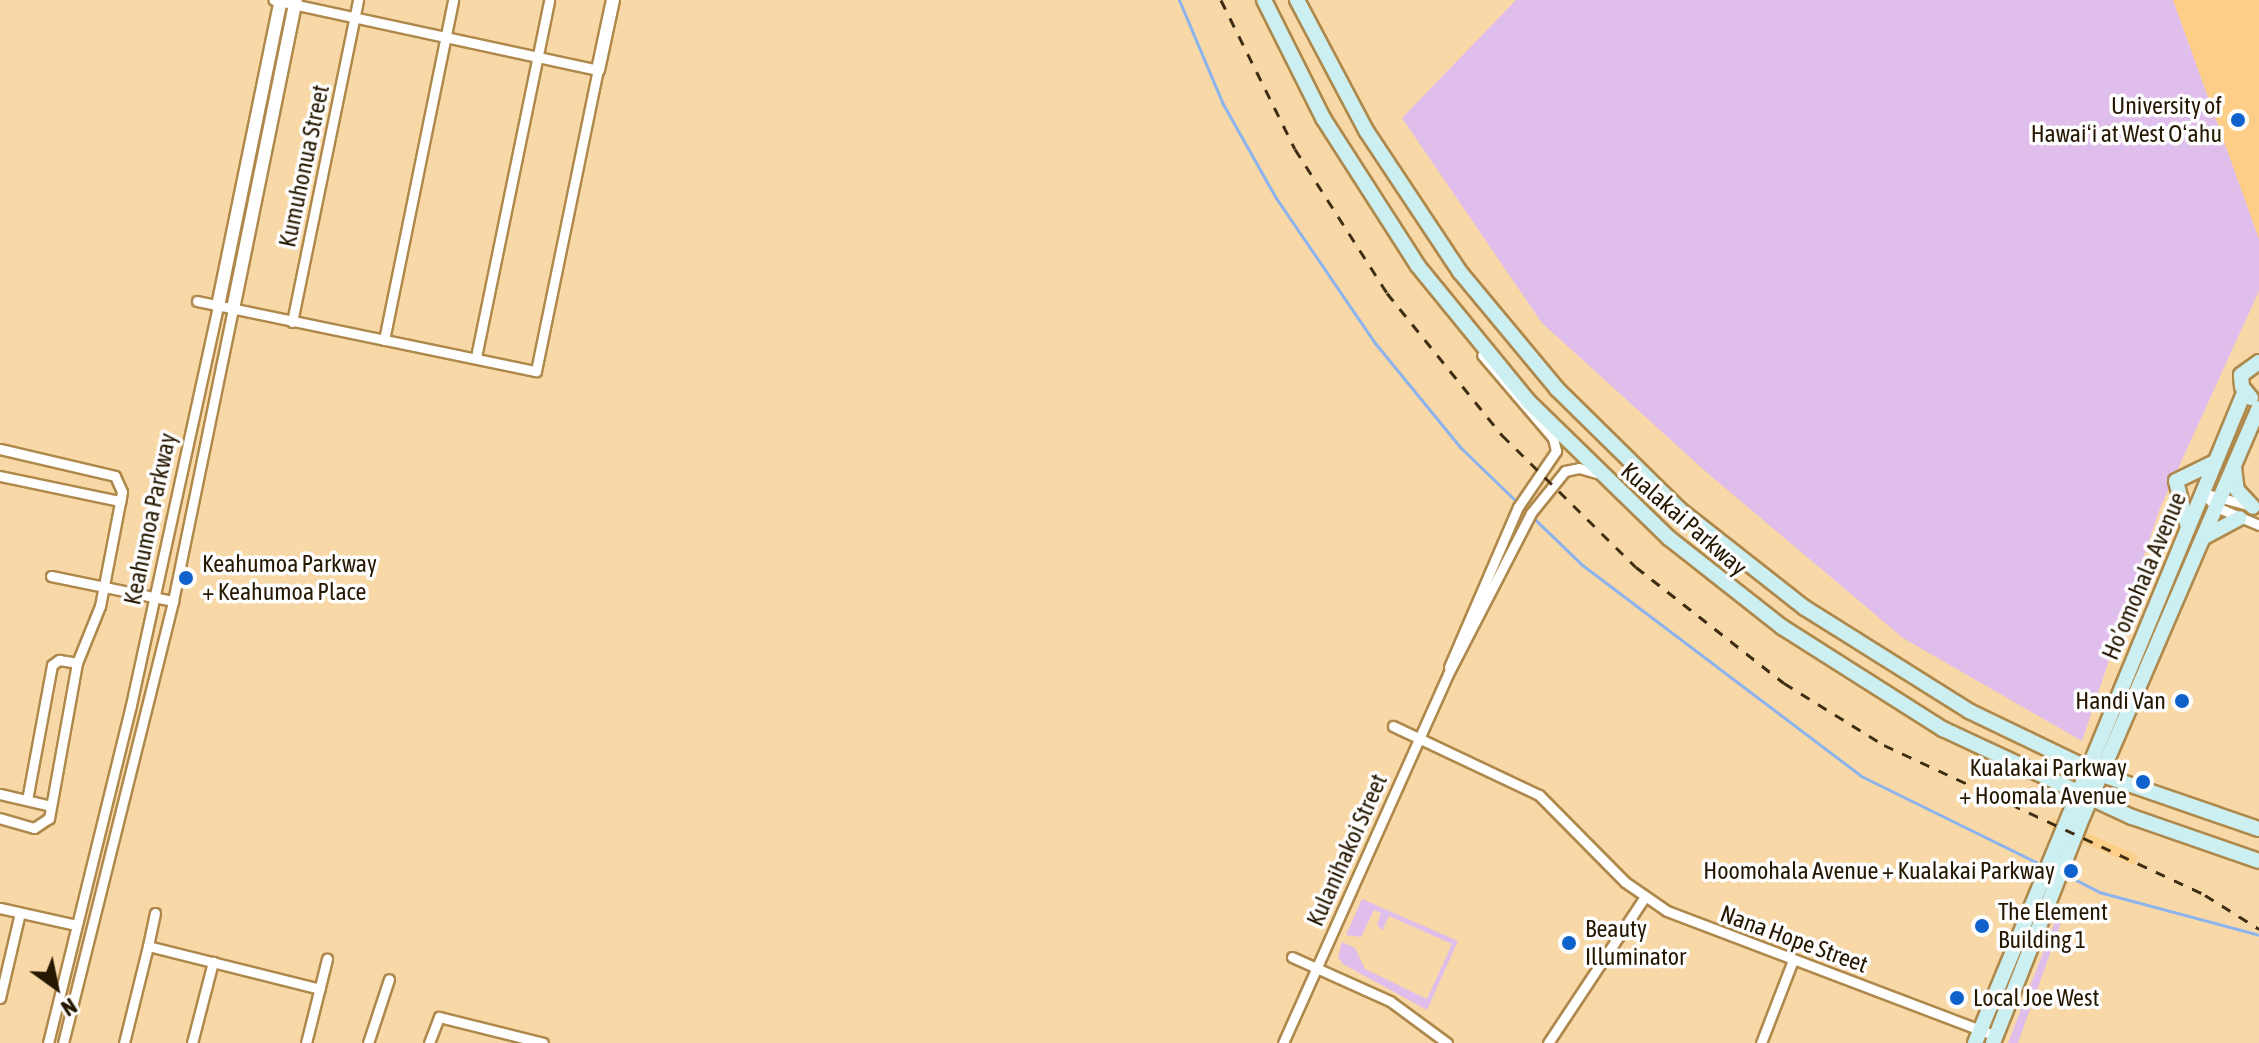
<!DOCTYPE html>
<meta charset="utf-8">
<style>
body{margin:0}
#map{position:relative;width:2259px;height:1043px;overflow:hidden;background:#f8d8a6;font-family:"Asap Condensed",sans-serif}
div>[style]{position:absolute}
.built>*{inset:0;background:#fcce87;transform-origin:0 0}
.green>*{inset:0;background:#e0beeb}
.stream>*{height:3px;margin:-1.5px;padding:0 1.5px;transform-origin:1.5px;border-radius:1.5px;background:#8cb3ed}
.roads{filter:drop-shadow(2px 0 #af884b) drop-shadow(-2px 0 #af884b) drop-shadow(0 2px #af884b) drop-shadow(0 -2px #af884b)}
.minor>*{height:9px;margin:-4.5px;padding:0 4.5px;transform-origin:4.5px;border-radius:4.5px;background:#fff}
.tertiary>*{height:12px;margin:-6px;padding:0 6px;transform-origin:6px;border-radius:6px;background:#fff}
.secondary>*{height:14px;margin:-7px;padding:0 7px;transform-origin:7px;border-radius:7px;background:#cceff1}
.rail>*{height:3px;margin-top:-1.5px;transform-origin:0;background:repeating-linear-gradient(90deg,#3e2d13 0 10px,transparent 0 20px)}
.dots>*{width:22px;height:22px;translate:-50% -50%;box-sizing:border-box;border:4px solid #fefefe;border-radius:50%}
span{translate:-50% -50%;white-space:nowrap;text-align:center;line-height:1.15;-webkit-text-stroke:7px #fefefe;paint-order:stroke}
.poi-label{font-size:24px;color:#261700}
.right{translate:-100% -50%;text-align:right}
.left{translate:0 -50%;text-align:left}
.street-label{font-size:24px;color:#261700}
.north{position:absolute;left:16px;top:947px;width:80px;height:80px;-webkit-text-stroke:6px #fefefe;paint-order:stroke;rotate:147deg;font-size:22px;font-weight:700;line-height:32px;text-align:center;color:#261700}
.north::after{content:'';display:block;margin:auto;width:28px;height:36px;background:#261700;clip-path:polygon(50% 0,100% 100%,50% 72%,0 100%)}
</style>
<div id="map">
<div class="built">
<div style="clip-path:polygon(2173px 0,2259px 0,2259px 239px)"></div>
<div style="left:2053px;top:818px;width:93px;height:10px;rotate:24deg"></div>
</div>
<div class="green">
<div style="clip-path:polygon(1516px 0,2173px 0,2259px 239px,2259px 291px,2160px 508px,2082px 741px,1903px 638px,1705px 471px,1542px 323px,1402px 118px)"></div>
<div style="clip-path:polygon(1362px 899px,1458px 941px,1427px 1010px,1343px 964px,1338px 957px,1342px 942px,1355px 948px,1365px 969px,1427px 999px,1452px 944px,1389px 916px,1382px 931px,1377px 924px,1381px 913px,1374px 910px,1361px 937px,1346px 935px)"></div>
<div style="clip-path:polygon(2057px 905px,2066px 909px,2018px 1043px,2008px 1043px,2054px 924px)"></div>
</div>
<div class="stream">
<div style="left:1179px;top:0;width:113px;rotate:67.1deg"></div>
<div style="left:1223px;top:104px;width:108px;rotate:60.6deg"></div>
<div style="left:1276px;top:198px;width:176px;rotate:55.7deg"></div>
<div style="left:1375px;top:343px;width:134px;rotate:50.7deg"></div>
<div style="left:1460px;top:447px;width:168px;rotate:44deg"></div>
<div style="left:1581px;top:564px;width:351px;rotate:37.1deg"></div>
<div style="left:1861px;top:776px;width:195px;rotate:26.2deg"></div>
<div style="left:2072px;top:878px;width:30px;rotate:27deg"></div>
<div style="left:2099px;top:892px;width:166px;rotate:15deg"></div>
</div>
<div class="roads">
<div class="minor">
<div style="left:197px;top:301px;width:346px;rotate:11.7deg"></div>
<div style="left:536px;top:371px;width:307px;rotate:-78.4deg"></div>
<div style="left:598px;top:70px;width:332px;rotate:-167.8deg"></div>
<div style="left:292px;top:322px;width:329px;rotate:-78.4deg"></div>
<div style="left:384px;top:340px;width:347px;rotate:-78.5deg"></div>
<div style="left:476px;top:357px;width:364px;rotate:-78.4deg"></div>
<div style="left:0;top:449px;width:118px;rotate:13.2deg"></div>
<div style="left:115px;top:476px;width:17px;rotate:66deg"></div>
<div style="left:122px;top:492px;width:116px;rotate:100.9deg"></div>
<div style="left:100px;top:606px;width:61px;rotate:112deg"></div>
<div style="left:77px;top:663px;width:158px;rotate:100.2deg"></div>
<div style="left:49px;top:818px;width:18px;rotate:146deg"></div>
<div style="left:34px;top:828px;width:35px;rotate:-164deg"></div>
<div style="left:0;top:476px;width:123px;rotate:11.8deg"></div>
<div style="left:2203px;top:493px;width:19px;rotate:47deg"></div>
<div style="left:2216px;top:507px;width:47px;rotate:22.7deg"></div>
<div style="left:2203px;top:493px;width:47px;rotate:14.9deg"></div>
<div style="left:51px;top:576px;width:125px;rotate:11.6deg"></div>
<div style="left:1449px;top:667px;width:174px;rotate:-66.7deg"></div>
<div style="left:1518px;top:507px;width:68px;rotate:-55.8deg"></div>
<div style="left:1556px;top:451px;width:13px;rotate:-103deg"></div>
<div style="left:1553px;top:438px;width:109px;rotate:-130.5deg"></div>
<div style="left:1393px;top:726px;width:161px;rotate:25.3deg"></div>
<div style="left:1539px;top:795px;width:122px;rotate:45.3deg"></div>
<div style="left:1625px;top:882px;width:51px;rotate:34.6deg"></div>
<div style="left:1667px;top:911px;width:352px;rotate:20.8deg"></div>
<div style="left:0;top:794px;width:52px;rotate:13.2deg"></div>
<div style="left:27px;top:800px;width:137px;rotate:-79.5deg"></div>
<div style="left:52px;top:665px;width:9px;rotate:-36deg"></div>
<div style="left:59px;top:660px;width:18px;rotate:9deg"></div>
<div style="left:0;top:908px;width:78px;rotate:12.6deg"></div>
<div style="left:155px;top:913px;width:34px;rotate:102deg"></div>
<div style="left:148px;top:946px;width:177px;rotate:14deg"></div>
<div style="left:1292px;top:957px;width:107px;rotate:24.2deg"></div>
<div style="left:1390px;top:1001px;width:71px;rotate:36.4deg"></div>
<div style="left:0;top:998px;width:87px;rotate:-76.8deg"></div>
<div style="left:48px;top:1043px;width:348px;rotate:-76.2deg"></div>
<div style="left:131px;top:705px;width:408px;rotate:-77.7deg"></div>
<div style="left:63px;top:1043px;width:455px;rotate:-76deg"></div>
<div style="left:173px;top:601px;width:298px;rotate:-78.4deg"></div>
<div style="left:124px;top:1043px;width:100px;rotate:-76.1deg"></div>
<div style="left:192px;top:1043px;width:84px;rotate:-75.5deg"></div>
<div style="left:306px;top:1043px;width:87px;rotate:-76deg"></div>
<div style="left:368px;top:1043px;width:67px;rotate:-71.8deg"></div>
<div style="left:429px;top:1043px;width:28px;rotate:-69deg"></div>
<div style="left:439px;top:1017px;width:107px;rotate:14deg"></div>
<div style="left:1283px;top:1043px;width:404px;rotate:-65.9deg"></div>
<div style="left:1448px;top:674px;width:181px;rotate:-62.7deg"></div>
<div style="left:1531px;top:513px;width:54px;rotate:-51deg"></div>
<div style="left:1565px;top:471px;width:14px;rotate:-12deg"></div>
<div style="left:1579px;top:468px;width:18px;rotate:16deg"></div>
<div style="left:1548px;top:1043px;width:174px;rotate:-56.5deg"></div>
<div style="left:1761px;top:1043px;width:89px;rotate:-68.9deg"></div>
</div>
<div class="tertiary">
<div style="left:598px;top:70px;width:72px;rotate:-77.9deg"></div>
<div style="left:218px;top:306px;width:312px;rotate:-78.4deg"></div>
<div style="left:233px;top:309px;width:315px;rotate:-78.5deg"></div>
</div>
<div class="secondary">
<div style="left:1264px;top:0;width:132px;rotate:63.4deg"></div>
<div style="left:1323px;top:118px;width:176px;rotate:57.3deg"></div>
<div style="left:1418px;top:266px;width:174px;rotate:50.8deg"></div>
<div style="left:1528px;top:401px;width:197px;rotate:44.2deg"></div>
<div style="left:1669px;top:538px;width:144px;rotate:38.2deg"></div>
<div style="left:1782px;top:627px;width:191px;rotate:32.4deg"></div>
<div style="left:1943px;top:729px;width:208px;rotate:25deg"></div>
<div style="left:2132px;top:817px;width:134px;rotate:19.1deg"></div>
<div style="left:1297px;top:0;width:149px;rotate:62.1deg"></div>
<div style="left:1367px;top:132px;width:168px;rotate:56.4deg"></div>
<div style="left:1460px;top:272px;width:152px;rotate:50.3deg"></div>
<div style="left:1557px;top:389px;width:171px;rotate:44.5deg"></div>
<div style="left:1679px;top:509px;width:160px;rotate:38.2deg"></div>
<div style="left:1805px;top:608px;width:194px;rotate:32.1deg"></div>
<div style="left:1969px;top:711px;width:148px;rotate:25.7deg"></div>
<div style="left:2102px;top:775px;width:166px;rotate:19deg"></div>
<div style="left:2251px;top:398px;width:14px;rotate:-129deg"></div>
<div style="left:2242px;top:387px;width:12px;rotate:-95deg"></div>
<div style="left:2241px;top:375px;width:22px;rotate:-36deg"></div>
<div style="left:2234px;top:467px;width:23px;rotate:83deg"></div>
<div style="left:2237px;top:490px;width:23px;rotate:47deg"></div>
<div style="left:2176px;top:481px;width:48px;rotate:75.4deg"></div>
<div style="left:2176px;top:481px;width:43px;rotate:-26deg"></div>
<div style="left:2206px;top:536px;width:38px;rotate:-28deg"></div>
<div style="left:1975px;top:1043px;width:703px;rotate:-67.52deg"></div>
<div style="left:1993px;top:1043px;width:244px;rotate:-68.4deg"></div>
<div style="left:2083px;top:816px;width:444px;rotate:-66.7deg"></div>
</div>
</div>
<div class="rail">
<div style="left:1221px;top:0;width:166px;rotate:63.6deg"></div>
<div style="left:1295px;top:149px;width:171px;rotate:57.4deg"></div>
<div style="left:1387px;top:293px;width:183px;rotate:51deg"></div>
<div style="left:1502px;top:435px;width:188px;rotate:44.6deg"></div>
<div style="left:1636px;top:567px;width:188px;rotate:38.1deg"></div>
<div style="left:1784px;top:683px;width:118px;rotate:31.8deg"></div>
<div style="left:1884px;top:745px;width:354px;rotate:25deg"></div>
<div style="left:2205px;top:895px;width:64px;rotate:32.2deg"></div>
</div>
<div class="dots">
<div style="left:2238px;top:120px;background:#0f62cc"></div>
<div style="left:186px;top:578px;background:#0f62cc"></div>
<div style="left:2182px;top:701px;background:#0f62cc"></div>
<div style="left:2143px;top:782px;background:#0f62cc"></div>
<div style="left:2071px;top:871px;background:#0f62cc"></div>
<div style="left:1982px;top:926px;background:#0f62cc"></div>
<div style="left:1569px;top:943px;background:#0f62cc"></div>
<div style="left:1957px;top:998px;background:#0f62cc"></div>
</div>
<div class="poi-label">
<span class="right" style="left:2222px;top:120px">University of<br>Hawaiʻi at West Oʻahu</span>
<span class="left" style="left:202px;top:578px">Keahumoa Parkway<br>+ Keahumoa Place</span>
<span class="right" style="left:2166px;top:701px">Handi Van</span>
<span class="right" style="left:2127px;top:782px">Kualakai Parkway<br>+ Hoomala Avenue</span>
<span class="right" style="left:2055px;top:871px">Hoomohala Avenue + Kualakai Parkway</span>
<span class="left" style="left:1998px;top:926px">The Element<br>Building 1</span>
<span class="left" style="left:1585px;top:943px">Beauty<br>Illuminator</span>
<span class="left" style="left:1973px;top:998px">Local Joe West</span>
</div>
<div class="street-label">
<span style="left:304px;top:166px;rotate:-78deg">Kumuhonua Street</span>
<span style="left:150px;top:519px;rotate:-78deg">Keahumoa Parkway</span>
<span style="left:1684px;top:519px;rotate:41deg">Kualakai Parkway</span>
<span style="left:2144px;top:576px;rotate:-67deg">Ho’omohala Avenue</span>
<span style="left:1347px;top:850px;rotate:-66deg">Kulanihakoi Street</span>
<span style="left:1794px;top:939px;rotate:20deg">Nana Hope Street</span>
</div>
<div class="north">N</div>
</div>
